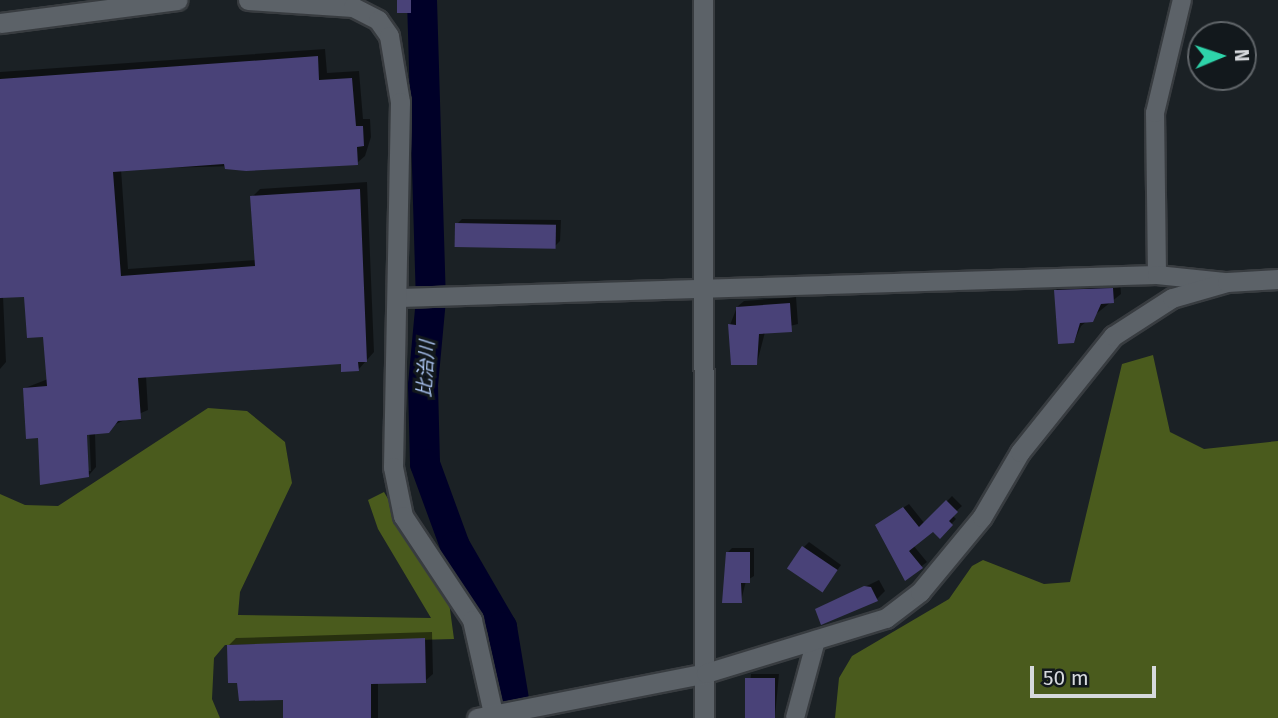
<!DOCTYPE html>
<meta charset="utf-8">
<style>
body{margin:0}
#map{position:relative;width:1278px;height:718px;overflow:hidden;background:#1b2125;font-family:"Fira Sans","Noto Sans JP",sans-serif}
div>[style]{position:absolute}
.forest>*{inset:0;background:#4a5b1d}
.shadow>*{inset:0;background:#0007}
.river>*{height:30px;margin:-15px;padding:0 15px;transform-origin:15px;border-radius:15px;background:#000028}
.building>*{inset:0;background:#494278;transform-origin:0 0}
.roads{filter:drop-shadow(2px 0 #383c40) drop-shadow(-2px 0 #383c40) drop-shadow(0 2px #383c40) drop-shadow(0 -2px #383c40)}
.minor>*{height:18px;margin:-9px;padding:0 9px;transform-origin:9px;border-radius:9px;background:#5c6268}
.tertiary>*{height:19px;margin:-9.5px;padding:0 9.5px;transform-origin:9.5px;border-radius:9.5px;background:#5c6268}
span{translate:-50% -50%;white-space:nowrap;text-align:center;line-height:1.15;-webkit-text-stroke:6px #12181c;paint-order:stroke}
.water-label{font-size:19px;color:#abc4f2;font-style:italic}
.north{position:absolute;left:1187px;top:21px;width:70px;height:70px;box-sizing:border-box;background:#12181c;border:2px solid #606569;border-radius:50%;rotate:88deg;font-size:19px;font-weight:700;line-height:28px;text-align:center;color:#d6d9dd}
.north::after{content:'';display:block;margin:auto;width:24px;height:32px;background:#2ed4aa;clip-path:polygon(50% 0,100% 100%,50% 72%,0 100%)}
.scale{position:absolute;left:1030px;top:666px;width:126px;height:32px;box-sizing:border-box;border:4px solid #d6d9dd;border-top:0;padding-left:9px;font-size:21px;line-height:24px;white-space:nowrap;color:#d6d9dd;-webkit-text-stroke:5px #12181c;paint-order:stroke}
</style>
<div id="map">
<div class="forest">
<div style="clip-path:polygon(1153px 355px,1170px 432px,1204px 449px,1278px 441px,1278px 718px,835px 718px,839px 678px,852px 656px,949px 599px,972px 566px,983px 560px,1044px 584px,1070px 582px,1122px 364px)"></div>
<div style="clip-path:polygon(208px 408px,247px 411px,285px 442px,292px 483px,240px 592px,238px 615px,431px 618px,378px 529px,368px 500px,384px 492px,449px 602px,454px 639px,225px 645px,214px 658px,212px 699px,220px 718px,0 718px,0 494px,25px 505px,58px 506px)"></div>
</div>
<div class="shadow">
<div style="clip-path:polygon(399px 0,418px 0,419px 3px,411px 11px)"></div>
<div style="clip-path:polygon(evenodd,325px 49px,327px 73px,359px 71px,363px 119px,370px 119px,371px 137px,365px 156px,357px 163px,121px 169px,128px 269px,256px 260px,252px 197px,260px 189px,367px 182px,374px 352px,358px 370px,343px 362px,146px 376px,148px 410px,95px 433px,96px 467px,89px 475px,39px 436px,25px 388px,48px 379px,45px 335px,26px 295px,3px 296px,6px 362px,0 369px,0 72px,325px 49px,85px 426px,89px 426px,91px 471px,87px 471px,85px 426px)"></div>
<div style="clip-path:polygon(462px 219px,561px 220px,560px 241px,555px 246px,457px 224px)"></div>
<div style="clip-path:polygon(1120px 281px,1121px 294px,1081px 326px,1074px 342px,1056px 290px,1063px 282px)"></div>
<div style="clip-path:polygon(796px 297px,798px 324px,765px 332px,757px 363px,730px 325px,737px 307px,744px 301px)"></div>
<div style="clip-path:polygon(952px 496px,962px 506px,952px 515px,956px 519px,940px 536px,933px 530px,913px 545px,927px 562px,905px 579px,882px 521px,909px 504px,925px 524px)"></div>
<div style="clip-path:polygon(809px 542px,841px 565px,826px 586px,804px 547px)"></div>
<div style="clip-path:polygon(732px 548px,754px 548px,754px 576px,746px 581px,741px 601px,727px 553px)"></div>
<div style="clip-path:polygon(879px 580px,885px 591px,877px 599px,817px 610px)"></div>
<div style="clip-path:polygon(432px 632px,433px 674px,425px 681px,378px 682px,378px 718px,285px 718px,285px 698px,239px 681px,229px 645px,236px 638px)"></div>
<div style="clip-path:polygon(751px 674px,779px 674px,775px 716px,747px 718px)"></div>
</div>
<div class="river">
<div style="left:422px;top:0;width:299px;rotate:88.3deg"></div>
<div style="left:431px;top:299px;width:87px;rotate:95.3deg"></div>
<div style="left:423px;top:386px;width:78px;rotate:88.5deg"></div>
<div style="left:425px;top:464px;width:87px;rotate:69.9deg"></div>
<div style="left:455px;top:546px;width:94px;rotate:59.9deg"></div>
<div style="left:502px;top:627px;width:92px;rotate:80.6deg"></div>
</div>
<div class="building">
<div style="left:397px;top:0;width:14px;height:13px"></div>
<div style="clip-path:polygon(318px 56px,319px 80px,352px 78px,356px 126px,363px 126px,364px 146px,357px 147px,358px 165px,246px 171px,225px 169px,224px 164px,113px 172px,121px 276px,255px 266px,250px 196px,360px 189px,367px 362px,358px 362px,359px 371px,341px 372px,341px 364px,138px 378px,141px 419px,118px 421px,109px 433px,87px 435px,89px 477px,40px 485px,38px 438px,26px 439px,23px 388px,47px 386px,43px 337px,27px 338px,24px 297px,0 298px,0 79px)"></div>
<div style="left:455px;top:223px;width:101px;height:24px;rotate:1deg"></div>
<div style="clip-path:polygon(1113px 288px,1114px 303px,1101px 304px,1093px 322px,1080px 323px,1074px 343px,1058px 344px,1054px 290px)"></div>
<div style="clip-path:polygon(790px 303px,792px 332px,759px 334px,757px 365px,731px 365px,728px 324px,736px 325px,736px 307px)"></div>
<div style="clip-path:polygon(946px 500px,958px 512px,949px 521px,953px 525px,940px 539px,933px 532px,909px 551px,923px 568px,905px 581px,875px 525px,903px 507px,919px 527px)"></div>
<div style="left:802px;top:546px;width:43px;height:27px;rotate:34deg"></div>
<div style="clip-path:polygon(726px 552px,750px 552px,750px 583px,741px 583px,742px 603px,722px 603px)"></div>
<div style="clip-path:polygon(864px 586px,871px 587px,878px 601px,821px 625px,815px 609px)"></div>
<div style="clip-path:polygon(425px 638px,426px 683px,371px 684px,371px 718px,283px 718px,283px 700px,239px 701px,237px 683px,228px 683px,227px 645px)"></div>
<div style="left:745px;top:678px;width:30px;height:40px"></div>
</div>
<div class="roads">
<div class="minor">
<div style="left:1157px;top:275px;width:162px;rotate:-90.7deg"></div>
<div style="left:1155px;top:113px;width:116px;rotate:-76.6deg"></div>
<div style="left:400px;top:298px;width:757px;rotate:-1.74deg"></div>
<div style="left:1157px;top:275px;width:68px;rotate:5.9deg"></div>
<div style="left:795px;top:718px;width:81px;rotate:-74.9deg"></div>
</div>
<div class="tertiary">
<div style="left:248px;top:0;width:105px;rotate:3.8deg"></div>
<div style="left:353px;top:7px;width:28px;rotate:27deg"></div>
<div style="left:378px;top:20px;width:19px;rotate:55deg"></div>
<div style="left:389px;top:36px;width:67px;rotate:80.5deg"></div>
<div style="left:400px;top:102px;width:365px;rotate:91.1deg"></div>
<div style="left:393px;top:467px;width:50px;rotate:78.5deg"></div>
<div style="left:403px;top:516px;width:125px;rotate:56.4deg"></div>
<div style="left:472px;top:620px;width:95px;rotate:77.3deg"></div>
<div style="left:703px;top:0;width:718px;rotate:89.92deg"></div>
<div style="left:0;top:23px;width:179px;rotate:-7.4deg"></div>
<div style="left:477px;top:718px;width:233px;rotate:-11.1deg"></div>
<div style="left:706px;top:673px;width:188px;rotate:-17deg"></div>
<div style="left:886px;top:618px;width:43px;rotate:-37.4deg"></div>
<div style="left:920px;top:592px;width:97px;rotate:-50.4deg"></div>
<div style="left:982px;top:517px;width:75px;rotate:-59.7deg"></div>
<div style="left:1020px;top:452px;width:149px;rotate:-51.3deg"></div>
<div style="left:1113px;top:336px;width:70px;rotate:-32.8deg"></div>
<div style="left:1172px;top:298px;width:57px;rotate:-16.2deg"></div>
<div style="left:1227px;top:282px;width:51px;rotate:-3.4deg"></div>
</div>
</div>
<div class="water-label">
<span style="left:426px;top:369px;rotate:-87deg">比治川</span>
</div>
<div class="north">N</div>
<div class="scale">50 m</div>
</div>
